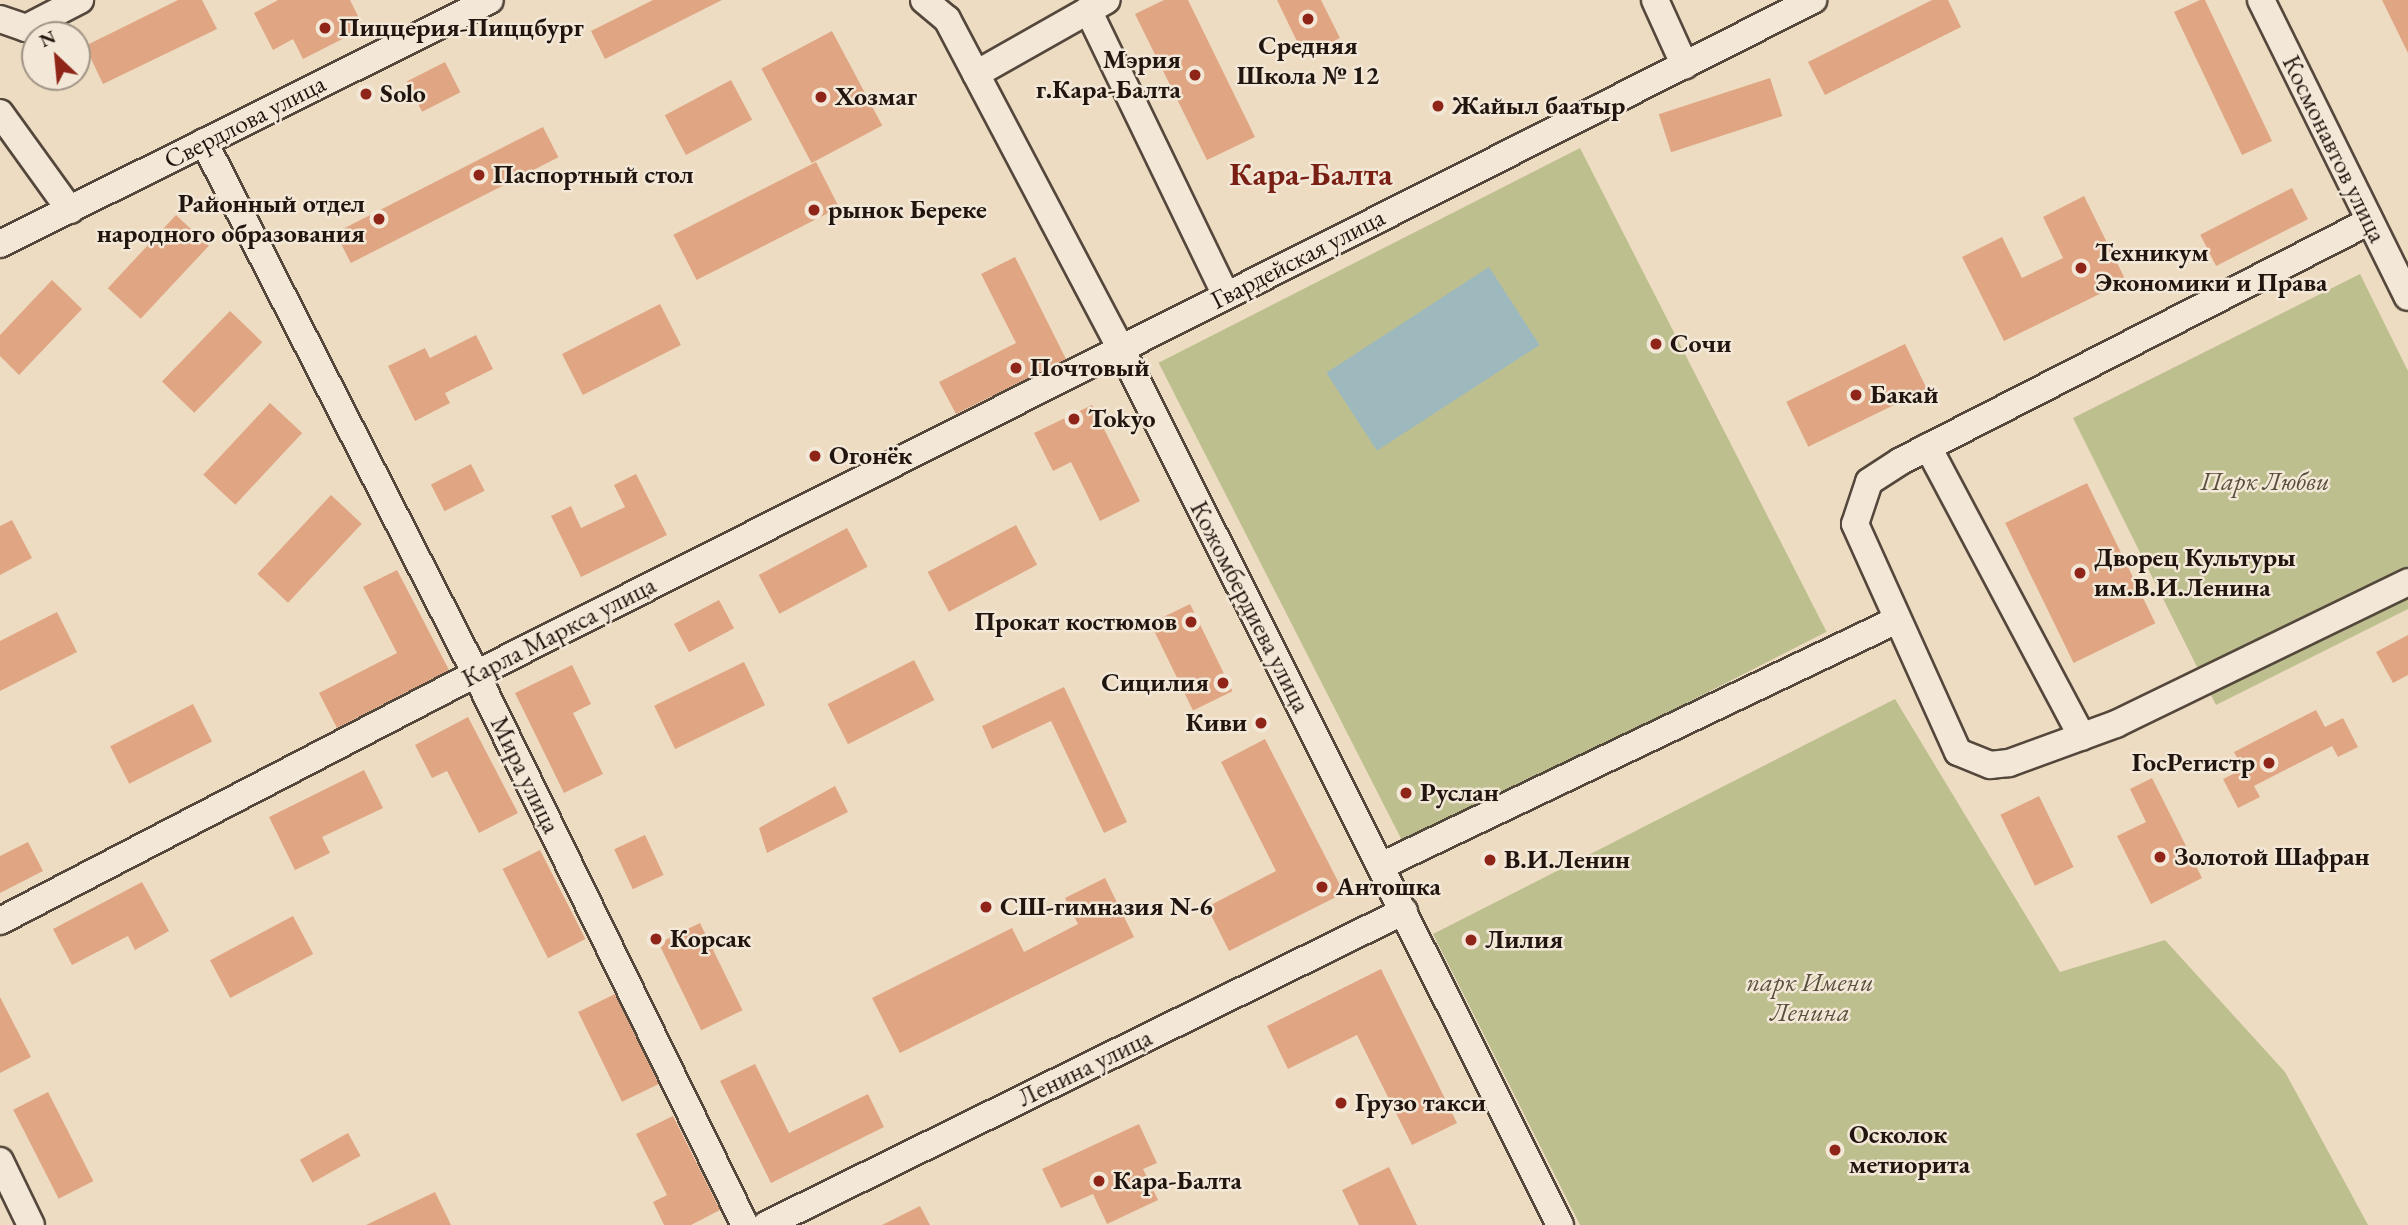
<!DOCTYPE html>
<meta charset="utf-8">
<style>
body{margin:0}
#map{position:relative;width:2408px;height:1225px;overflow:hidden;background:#eddcc2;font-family:"EB Garamond",serif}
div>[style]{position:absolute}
.green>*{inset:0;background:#bebf8f;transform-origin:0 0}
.water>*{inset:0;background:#9eb9be;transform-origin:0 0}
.building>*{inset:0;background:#e0a684;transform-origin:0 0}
.roads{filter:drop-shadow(2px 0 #54473c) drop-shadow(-2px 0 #54473c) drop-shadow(0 2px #54473c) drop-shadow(0 -2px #54473c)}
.minor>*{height:26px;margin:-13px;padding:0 13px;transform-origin:13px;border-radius:13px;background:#f3e8d7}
.dots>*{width:19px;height:19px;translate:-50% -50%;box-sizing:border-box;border:4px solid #f3e8d7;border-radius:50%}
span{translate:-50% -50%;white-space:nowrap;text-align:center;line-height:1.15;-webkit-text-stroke:5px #f3e8d7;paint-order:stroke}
.poi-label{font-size:26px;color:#21150f;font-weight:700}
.left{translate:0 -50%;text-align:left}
.right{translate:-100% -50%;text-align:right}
.street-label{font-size:26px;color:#21150f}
.park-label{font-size:26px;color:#58503c;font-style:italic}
.district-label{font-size:33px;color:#7a1f14;font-weight:700}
.north{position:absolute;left:21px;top:21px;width:70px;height:70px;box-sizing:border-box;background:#f3e8d7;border:2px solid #9f9487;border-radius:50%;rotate:334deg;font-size:19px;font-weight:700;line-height:28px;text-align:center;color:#21150f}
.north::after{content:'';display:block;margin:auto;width:24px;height:32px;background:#8f2418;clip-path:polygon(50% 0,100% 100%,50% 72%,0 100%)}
</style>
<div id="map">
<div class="green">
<div style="left:1580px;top:148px;width:543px;height:473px;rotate:63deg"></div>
<div style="clip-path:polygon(2360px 274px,2408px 371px,2408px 609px,2216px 705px,2073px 418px)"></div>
<div style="clip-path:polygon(1895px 699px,2060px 972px,2165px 940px,2285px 1072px,2368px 1225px,1580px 1225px,1433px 934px)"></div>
</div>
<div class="water">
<div style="left:1489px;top:267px;width:93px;height:194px;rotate:57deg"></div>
</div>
<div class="building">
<div style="clip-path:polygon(178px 0,202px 0,217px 29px,103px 84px,85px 46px)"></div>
<div style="clip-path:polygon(278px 0,350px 0,364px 28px,303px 59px,293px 39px,273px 50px,254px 13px)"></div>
<div style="clip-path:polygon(653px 0,722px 0,605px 59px,591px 31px)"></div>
<div style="clip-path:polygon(1164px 0,1188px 0,1255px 137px,1207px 160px,1135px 14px)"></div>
<div style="clip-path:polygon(1277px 0,1321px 0,1340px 38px,1304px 56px)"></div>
<div style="clip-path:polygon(1932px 0,1948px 0,1961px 27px,1825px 95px,1808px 62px)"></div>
<div style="clip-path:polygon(2200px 0,2205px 0,2272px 141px,2242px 155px,2174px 12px)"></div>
<div style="clip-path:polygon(2382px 0,2408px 0,2408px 53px)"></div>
<div style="left:832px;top:31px;width:107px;height:80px;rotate:62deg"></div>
<div style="left:445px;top:62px;width:34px;height:43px;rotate:63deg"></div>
<div style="left:1770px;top:78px;width:40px;height:117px;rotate:72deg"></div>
<div style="left:731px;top:80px;width:45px;height:75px;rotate:62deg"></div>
<div style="left:543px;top:127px;width:34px;height:233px;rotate:63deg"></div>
<div style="left:816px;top:162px;width:51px;height:160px;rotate:63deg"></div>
<div style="left:2292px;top:188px;width:35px;height:103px;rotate:63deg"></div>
<div style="clip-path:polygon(2084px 196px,2126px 281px,2004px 341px,1962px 257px,2002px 237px,2022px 278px,2063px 258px,2043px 217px)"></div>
<div style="left:176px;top:215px;width:45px;height:100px;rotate:43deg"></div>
<div style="clip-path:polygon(1015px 257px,1066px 359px,956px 414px,939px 382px,1016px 343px,981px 274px)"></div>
<div style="clip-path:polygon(52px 280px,82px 309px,19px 375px,0 356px,0 335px)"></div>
<div style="left:660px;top:304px;width:46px;height:110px;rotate:63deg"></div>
<div style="left:230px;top:311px;width:45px;height:98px;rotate:44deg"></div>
<div style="clip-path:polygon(476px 335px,493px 369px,445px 393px,450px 403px,415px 421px,388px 366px,425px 348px,430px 358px)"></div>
<div style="left:1905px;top:344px;width:50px;height:132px;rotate:64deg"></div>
<div style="left:270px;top:403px;width:44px;height:98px;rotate:43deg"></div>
<div style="clip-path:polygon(1092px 405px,1140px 501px,1100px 521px,1071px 462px,1053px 471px,1034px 433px)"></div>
<div style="left:471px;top:464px;width:30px;height:45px;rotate:63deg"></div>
<div style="clip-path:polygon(636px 474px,667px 535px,581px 577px,551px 516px,571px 506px,581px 528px,625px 507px,614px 485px)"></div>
<div style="left:2087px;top:483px;width:156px;height:91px;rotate:64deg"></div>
<div style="left:331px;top:495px;width:42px;height:108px;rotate:43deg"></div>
<div style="clip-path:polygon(12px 520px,32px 558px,0 575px,0 526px)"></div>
<div style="left:1016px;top:525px;width:45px;height:100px;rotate:62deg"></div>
<div style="left:847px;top:528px;width:44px;height:100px;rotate:62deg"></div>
<div style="clip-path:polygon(397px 570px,449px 670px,337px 728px,319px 693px,397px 653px,363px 587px)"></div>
<div style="left:719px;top:600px;width:32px;height:51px;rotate:62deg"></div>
<div style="left:1190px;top:604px;width:97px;height:44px;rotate:64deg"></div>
<div style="clip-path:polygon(57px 612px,77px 652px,0 691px,0 641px)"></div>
<div style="clip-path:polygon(2408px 635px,2408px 675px,2393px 683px,2376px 652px)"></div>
<div style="left:914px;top:660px;width:45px;height:97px;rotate:63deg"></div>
<div style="left:744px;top:662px;width:48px;height:100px;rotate:64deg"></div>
<div style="clip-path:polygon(572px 665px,591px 704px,573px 713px,603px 774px,564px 793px,515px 693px)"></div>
<div style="clip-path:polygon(1064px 687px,1127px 822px,1104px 833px,1051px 721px,992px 749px,982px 726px)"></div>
<div style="left:193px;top:704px;width:42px;height:93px;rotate:63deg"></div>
<div style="clip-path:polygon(2316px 710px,2325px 727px,2343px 718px,2358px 747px,2338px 757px,2332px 746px,2254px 786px,2260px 797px,2238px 808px,2223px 779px,2243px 769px,2234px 752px)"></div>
<div style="clip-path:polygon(468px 717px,518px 813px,479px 833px,447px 771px,432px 778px,415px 745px)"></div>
<div style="clip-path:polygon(1265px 739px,1344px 893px,1229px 951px,1207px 907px,1276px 871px,1221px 762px)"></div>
<div style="clip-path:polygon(364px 770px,383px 808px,322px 837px,330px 853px,295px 870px,269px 817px)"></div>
<div style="clip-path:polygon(2152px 778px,2202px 878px,2151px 904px,2117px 836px,2146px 822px,2130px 789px)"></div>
<div style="clip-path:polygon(835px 786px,848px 812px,767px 853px,759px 828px)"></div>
<div style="left:2039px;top:796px;width:79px;height:43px;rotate:64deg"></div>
<div style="left:645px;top:835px;width:44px;height:34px;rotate:65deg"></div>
<div style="clip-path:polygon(28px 842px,43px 871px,0 893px,0 856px)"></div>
<div style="left:540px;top:850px;width:100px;height:42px;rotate:63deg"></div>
<div style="clip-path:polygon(1105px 878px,1134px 937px,900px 1053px,872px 998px,1012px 928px,1024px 952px,1078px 924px,1065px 898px)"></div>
<div style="clip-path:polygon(142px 882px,169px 931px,135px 950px,128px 936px,72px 965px,53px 929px)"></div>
<div style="left:293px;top:916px;width:43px;height:94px;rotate:62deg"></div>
<div style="left:700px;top:923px;width:97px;height:46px;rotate:64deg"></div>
<div style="clip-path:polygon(1381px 969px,1457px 1123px,1412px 1145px,1357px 1035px,1288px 1069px,1267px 1026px)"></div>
<div style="left:615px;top:994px;width:100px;height:41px;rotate:64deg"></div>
<div style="clip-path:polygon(0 997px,31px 1057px,0 1073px)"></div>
<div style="clip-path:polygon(755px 1064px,789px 1133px,868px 1094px,884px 1127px,771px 1183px,720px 1081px)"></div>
<div style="left:48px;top:1092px;width:100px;height:39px;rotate:63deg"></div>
<div style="clip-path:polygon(673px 1116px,720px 1210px,691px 1225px,664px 1225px,653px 1202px,667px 1195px,636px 1134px)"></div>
<div style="clip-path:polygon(1139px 1124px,1157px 1163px,1143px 1169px,1158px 1200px,1107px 1224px,1093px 1194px,1061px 1208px,1042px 1169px)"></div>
<div style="left:348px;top:1133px;width:26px;height:55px;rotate:61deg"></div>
<div style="clip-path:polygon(1389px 1167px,1417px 1225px,1359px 1225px,1342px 1190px)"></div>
<div style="clip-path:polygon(435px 1192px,451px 1225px,366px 1225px)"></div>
<div style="clip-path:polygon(920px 1206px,930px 1225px,882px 1225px)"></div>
</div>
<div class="roads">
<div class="minor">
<div style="left:924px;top:0;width:30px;rotate:40deg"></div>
<div style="left:947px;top:19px;width:371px;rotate:62.2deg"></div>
<div style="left:1120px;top:347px;width:982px;rotate:63.38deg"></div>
<div style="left:1655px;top:0;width:72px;rotate:65.6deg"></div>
<div style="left:2261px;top:0;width:331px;rotate:63.7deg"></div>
<div style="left:1088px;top:10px;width:317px;rotate:64.2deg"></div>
<div style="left:0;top:19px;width:28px;rotate:19deg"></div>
<div style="left:26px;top:28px;width:61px;rotate:-27.4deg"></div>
<div style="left:976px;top:74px;width:150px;rotate:-29.5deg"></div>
<div style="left:0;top:113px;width:120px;rotate:54.2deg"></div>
<div style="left:204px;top:142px;width:598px;rotate:62.92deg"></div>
<div style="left:476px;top:674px;width:613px;rotate:63.98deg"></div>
<div style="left:2370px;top:221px;width:527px;rotate:152.9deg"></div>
<div style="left:1901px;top:461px;width:38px;rotate:147deg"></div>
<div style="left:1869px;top:482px;width:44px;rotate:108.4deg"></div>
<div style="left:1855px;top:524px;width:250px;rotate:65.7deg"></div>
<div style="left:1958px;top:752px;width:35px;rotate:22deg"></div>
<div style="left:1990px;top:765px;width:19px;rotate:-6deg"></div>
<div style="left:2009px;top:763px;width:114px;rotate:-20deg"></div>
<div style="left:2116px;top:724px;width:325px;rotate:-25.9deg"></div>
<div style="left:0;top:244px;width:547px;rotate:-26.47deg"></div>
<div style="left:1928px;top:447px;width:328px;rotate:62deg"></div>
<div style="left:1381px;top:866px;width:572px;rotate:-25.49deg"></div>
<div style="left:0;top:921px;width:514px;rotate:-27.46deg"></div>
<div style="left:456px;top:684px;width:1520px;rotate:-26.75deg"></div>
<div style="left:0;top:1161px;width:71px;rotate:64.2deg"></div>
<div style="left:766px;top:1225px;width:711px;rotate:-26.2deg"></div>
</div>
</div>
<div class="dots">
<div style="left:1308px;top:19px;background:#8f2418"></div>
<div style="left:325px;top:28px;background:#8f2418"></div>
<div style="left:1195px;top:75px;background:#8f2418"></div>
<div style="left:366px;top:94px;background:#8f2418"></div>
<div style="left:821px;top:97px;background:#8f2418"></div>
<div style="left:1438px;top:106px;background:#8f2418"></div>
<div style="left:479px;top:175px;background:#8f2418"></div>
<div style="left:814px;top:210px;background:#8f2418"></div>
<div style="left:379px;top:219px;background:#8f2418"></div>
<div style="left:2081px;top:268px;background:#8f2418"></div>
<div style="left:1656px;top:344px;background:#8f2418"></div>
<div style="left:1016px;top:368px;background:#8f2418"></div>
<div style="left:1856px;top:395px;background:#8f2418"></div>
<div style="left:1074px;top:419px;background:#8f2418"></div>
<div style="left:815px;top:456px;background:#8f2418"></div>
<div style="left:2080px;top:573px;background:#8f2418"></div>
<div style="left:1191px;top:622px;background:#8f2418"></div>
<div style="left:1223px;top:683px;background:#8f2418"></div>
<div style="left:1261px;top:723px;background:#8f2418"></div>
<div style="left:2269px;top:763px;background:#8f2418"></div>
<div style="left:1406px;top:793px;background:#8f2418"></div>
<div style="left:2160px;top:857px;background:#8f2418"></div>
<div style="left:1490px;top:860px;background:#8f2418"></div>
<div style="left:1322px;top:887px;background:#8f2418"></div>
<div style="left:986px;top:907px;background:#8f2418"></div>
<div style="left:656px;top:939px;background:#8f2418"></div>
<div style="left:1471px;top:940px;background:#8f2418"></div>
<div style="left:1341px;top:1103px;background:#8f2418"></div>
<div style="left:1835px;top:1150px;background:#8f2418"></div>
<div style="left:1099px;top:1181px;background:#8f2418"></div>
</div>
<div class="poi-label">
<span class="left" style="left:339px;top:28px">Пиццерия-Пиццбург</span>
<span style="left:1308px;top:61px">Средняя<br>Школа № 12</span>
<span class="right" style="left:1181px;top:75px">Мэрия<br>г.Кара-Балта</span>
<span class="left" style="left:380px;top:94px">Solo</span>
<span class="left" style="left:835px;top:97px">Хозмаг</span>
<span class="left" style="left:1452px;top:106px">Жайыл баатыр</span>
<span class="left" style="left:493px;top:175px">Паспортный стол</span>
<span class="right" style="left:365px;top:219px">Районный отдел<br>народного образования</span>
<span class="left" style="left:828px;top:210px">рынок Береке</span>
<span class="left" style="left:2095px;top:268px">Техникум<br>Экономики и Права</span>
<span class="left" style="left:1670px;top:344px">Сочи</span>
<span class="left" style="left:1030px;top:368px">Почтовый</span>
<span class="left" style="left:1870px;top:395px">Бакай</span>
<span class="left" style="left:1088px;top:419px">Tokyo</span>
<span class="left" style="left:829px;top:456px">Огонёк</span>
<span class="left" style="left:2094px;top:573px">Дворец Культуры<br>им.В.И.Ленина</span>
<span class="right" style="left:1177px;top:622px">Прокат костюмов</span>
<span class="right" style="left:1209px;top:683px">Сицилия</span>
<span class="right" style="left:1247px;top:723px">Киви</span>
<span class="right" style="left:2255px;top:763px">ГосРегистр</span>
<span class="left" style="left:1420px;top:793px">Руслан</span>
<span class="left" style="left:2174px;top:857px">Золотой Шафран</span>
<span class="left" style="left:1504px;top:860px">В.И.Ленин</span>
<span class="left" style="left:1336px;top:887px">Антошка</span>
<span class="left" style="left:1000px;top:907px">СШ-гимназия N-6</span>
<span class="left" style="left:670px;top:939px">Корсак</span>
<span class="left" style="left:1485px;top:940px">Лилия</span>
<span class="left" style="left:1355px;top:1103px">Грузо такси</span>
<span class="left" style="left:1849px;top:1150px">Осколок<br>метиорита</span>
<span class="left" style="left:1113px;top:1181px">Кара-Балта</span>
</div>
<div class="street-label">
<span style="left:245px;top:122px;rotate:-27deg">Свердлова улица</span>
<span style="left:2334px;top:149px;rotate:64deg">Космонавтов улица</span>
<span style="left:1298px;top:259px;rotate:-27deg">Гвардейская улица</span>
<span style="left:1250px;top:607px;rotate:63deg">Кожомбердиева улица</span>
<span style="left:559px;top:632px;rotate:-27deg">Карла Маркса улица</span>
<span style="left:525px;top:775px;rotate:64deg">Мира улица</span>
<span style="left:1085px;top:1068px;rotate:-26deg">Ленина улица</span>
</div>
<div class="park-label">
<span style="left:2265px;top:482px">Парк Любви</span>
<span style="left:1810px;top:998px">парк Имени<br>Ленина</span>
</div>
<div class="district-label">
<span style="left:1311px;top:174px">Кара-Балта</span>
</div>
<div class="north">N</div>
</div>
